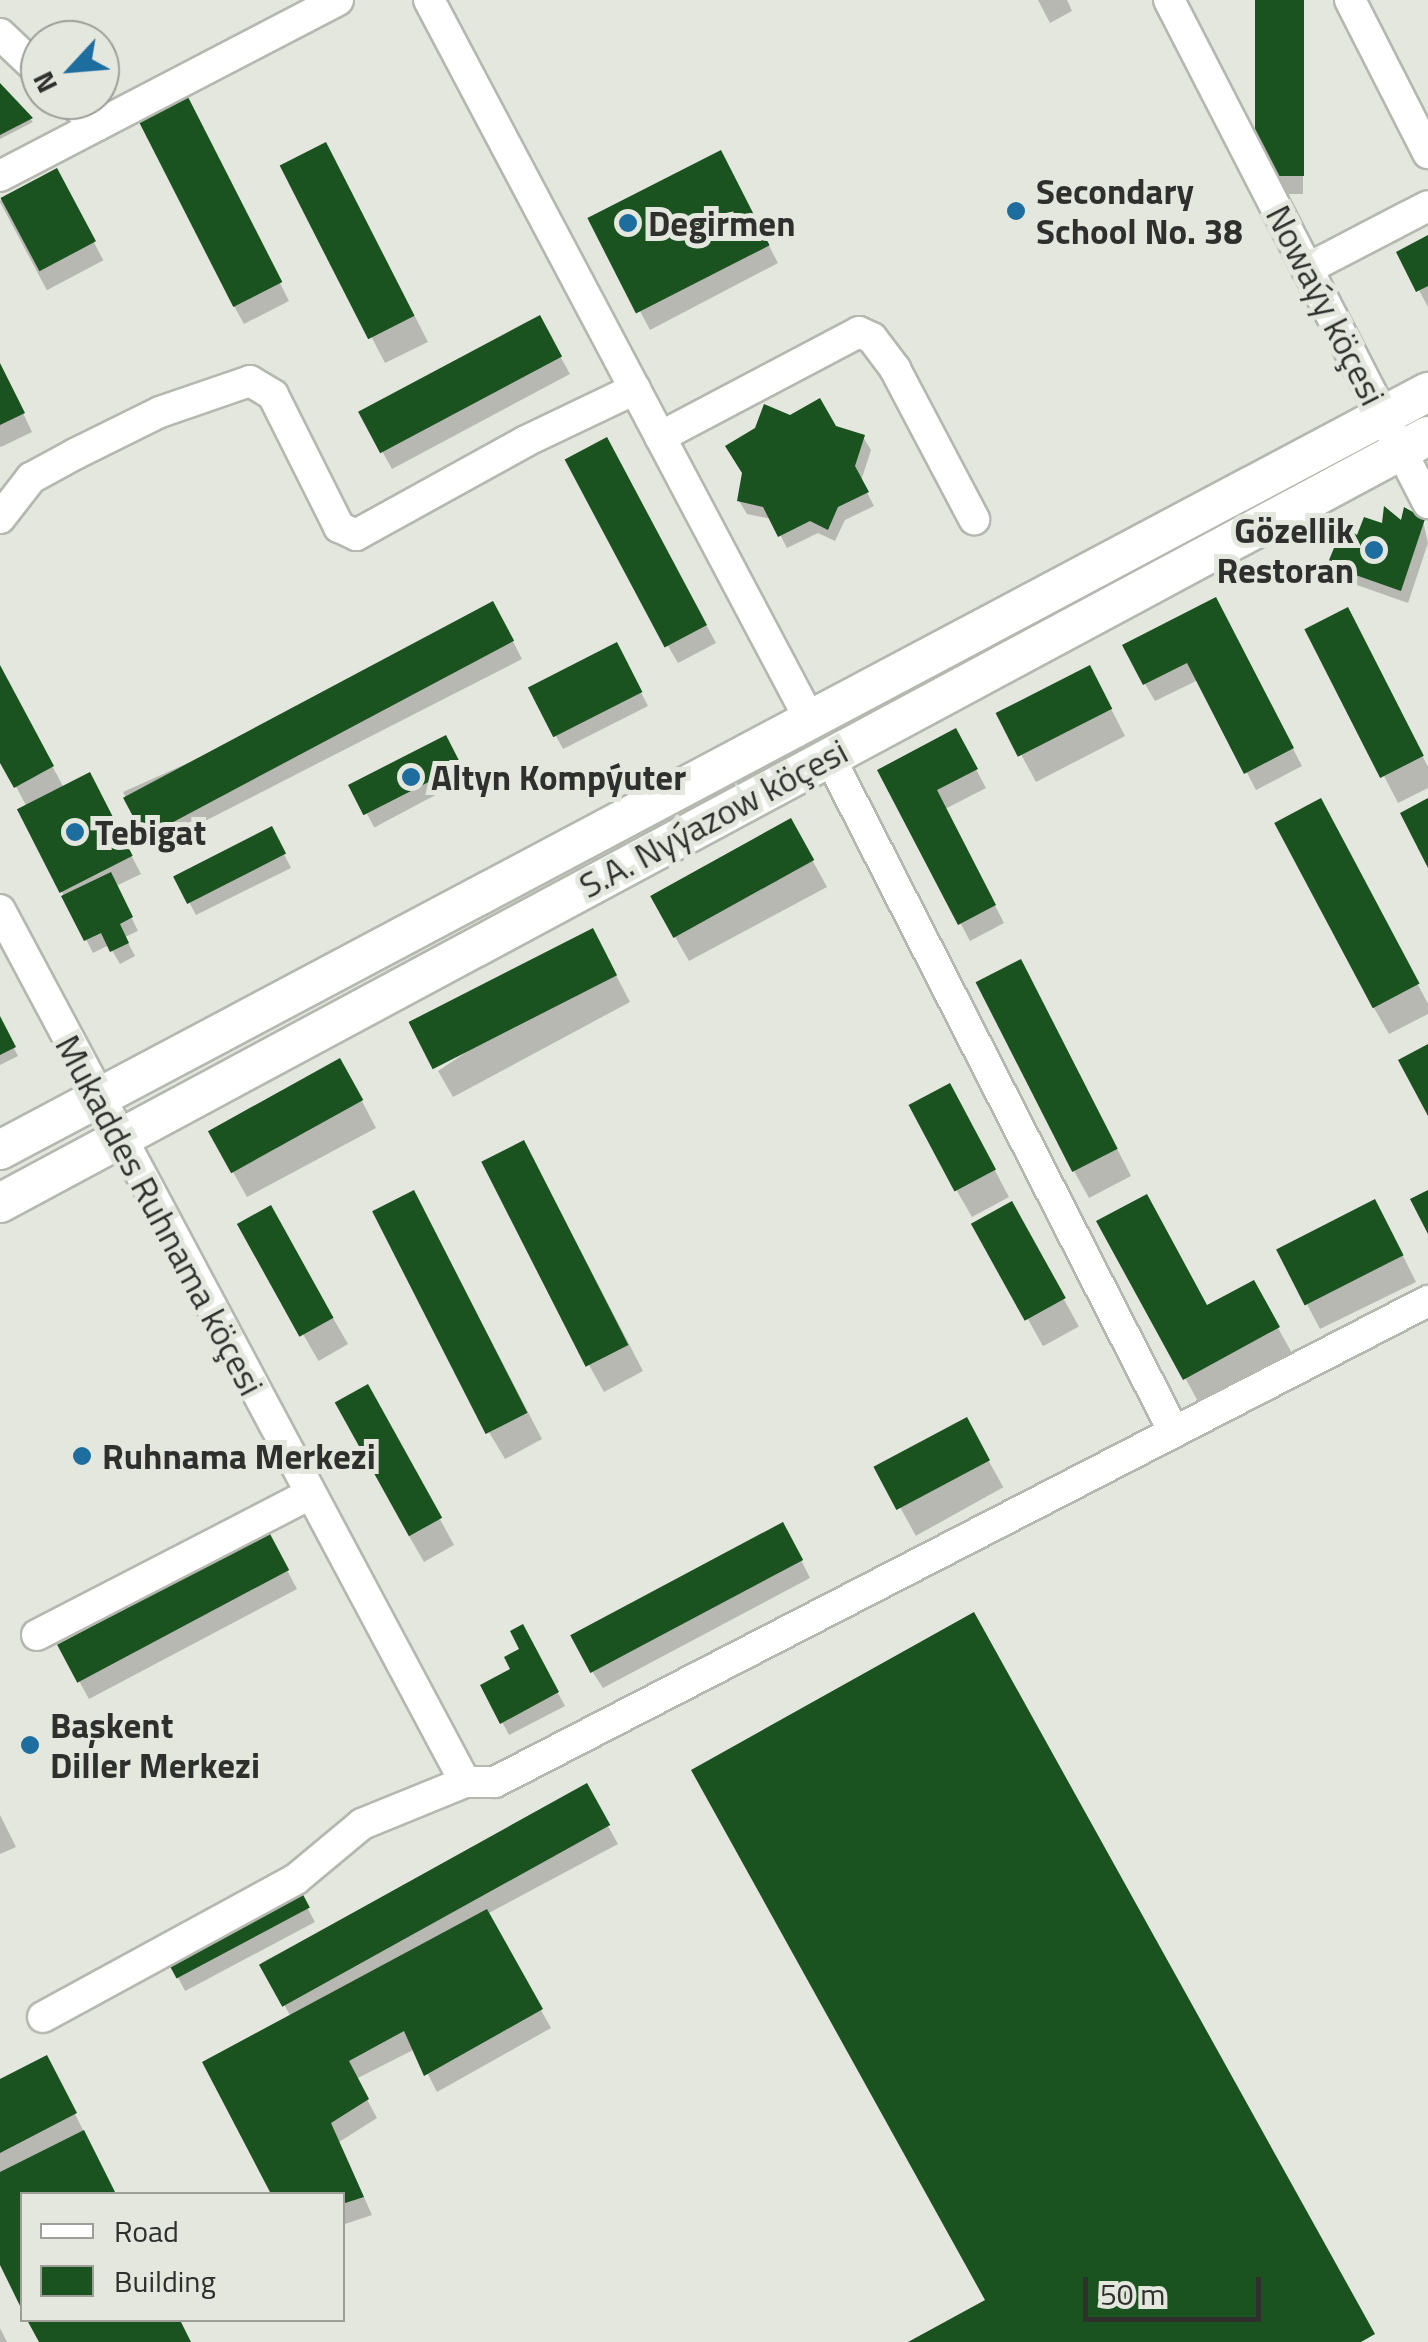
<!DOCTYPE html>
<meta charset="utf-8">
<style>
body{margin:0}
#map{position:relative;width:1428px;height:2342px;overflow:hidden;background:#e4e7de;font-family:"Titillium Web",sans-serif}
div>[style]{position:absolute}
.shadow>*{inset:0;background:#0003;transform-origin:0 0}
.building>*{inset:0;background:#1b5320;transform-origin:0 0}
.roads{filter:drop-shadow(2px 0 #b5b8af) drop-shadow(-2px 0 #b5b8af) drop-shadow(0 2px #b5b8af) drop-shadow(0 -2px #b5b8af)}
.minor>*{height:30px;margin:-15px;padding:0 15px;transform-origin:15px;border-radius:15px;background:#fff}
.major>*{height:38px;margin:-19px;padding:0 19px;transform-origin:19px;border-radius:19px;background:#fff}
.dots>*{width:28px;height:28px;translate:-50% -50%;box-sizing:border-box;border:5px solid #e4e7de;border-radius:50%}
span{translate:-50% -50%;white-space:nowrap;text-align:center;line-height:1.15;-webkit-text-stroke:10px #e4e7de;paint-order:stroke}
.poi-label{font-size:35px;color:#2f302d;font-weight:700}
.left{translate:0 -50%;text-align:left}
.right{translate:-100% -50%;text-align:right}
.street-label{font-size:35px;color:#2f302d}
.legend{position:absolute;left:20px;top:2192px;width:325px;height:130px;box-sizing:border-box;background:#e4e7de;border:2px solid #9c9e97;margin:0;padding:12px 18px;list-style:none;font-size:30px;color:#2f302d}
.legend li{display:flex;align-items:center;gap:20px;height:50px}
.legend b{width:50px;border:2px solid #9c9e97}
.north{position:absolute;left:20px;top:20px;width:100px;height:100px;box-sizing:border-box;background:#e4e7de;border:2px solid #9c9e97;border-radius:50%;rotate:244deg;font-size:28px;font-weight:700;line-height:40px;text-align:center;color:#2f302d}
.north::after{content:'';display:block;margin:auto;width:35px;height:45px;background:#1d6d9f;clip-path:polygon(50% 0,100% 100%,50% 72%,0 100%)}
.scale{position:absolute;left:1083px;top:2277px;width:178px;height:45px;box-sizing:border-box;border:5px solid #2f302d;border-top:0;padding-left:12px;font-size:30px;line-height:35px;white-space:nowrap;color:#2f302d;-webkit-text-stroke:8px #e4e7de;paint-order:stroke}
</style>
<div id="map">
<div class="shadow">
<div style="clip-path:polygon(1038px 0,1067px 0,1072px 11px,1050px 23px)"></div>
<div style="left:1258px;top:0;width:45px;height:194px"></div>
<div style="clip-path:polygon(0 86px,33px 122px,0 139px)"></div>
<div style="clip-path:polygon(196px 116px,289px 301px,244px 324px,234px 306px)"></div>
<div style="clip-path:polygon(283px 167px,341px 172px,428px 342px,385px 363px)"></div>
<div style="left:56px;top:171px;width:101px;height:64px;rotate:62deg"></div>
<div style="clip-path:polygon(730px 171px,778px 263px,650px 330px,592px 220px)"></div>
<div style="clip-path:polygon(1428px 238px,1428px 307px,1399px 253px)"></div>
<div style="clip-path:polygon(549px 336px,570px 374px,392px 469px,361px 413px)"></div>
<div style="clip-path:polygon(0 365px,32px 432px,1px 447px,0 446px)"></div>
<div style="clip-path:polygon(790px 417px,863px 437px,871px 450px,861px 481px,874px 506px,845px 520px,835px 541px,818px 533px,787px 548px,772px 519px,747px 514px,739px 501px)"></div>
<div style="clip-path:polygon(616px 458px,716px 643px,678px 663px,668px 646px)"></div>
<div style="clip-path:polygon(1423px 521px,1428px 543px,1408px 603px,1337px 578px,1330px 565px,1358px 538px)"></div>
<div style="clip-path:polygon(1225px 618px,1302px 766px,1256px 790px,1198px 680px,1155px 701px,1145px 684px)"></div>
<div style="clip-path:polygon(503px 622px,522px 659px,152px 848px,123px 792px)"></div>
<div style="clip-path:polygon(1308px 629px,1362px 636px,1428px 767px,1428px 788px,1398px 803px)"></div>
<div style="clip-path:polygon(623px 658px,648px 706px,563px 749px,556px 736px)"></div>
<div style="clip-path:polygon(0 669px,64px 788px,99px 793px,141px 874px,116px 886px,138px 931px,125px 937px,135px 956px,120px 964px,109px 945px,93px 953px,20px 810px,27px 807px,0 757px)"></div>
<div style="clip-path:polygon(1104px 695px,1125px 736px,1036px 782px,999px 714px)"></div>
<div style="left:445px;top:739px;width:45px;height:104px;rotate:62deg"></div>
<div style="clip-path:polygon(965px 749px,986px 788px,945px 809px,1004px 923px,970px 941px,880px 771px)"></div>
<div style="clip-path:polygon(1336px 827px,1428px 1004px,1428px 1014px,1389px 1034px,1374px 1008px)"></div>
<div style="clip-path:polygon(278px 842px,291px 868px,196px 915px,189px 902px)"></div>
<div style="clip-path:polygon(805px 847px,827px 887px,689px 961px,674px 935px)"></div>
<div style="clip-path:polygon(607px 958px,630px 1002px,453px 1097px,438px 1071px)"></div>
<div style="clip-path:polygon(1035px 988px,1131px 1176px,1089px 1198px,1074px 1171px)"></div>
<div style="clip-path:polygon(0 1021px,18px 1056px,0 1065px)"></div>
<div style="clip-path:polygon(355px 1088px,376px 1128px,247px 1197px,210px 1131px)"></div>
<div style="clip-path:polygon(964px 1112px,1009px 1197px,972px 1217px,957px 1191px)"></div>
<div style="clip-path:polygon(538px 1169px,643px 1371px,604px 1392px,589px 1365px)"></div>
<div style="left:1011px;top:1204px;width:140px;height:41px;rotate:61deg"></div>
<div style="left:270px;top:1209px;width:156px;height:34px;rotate:60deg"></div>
<div style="clip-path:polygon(428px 1219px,542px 1439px,505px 1459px,489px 1432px)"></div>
<div style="clip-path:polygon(1100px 1222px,1207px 1308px,1253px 1283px,1293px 1355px,1200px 1405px)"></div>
<div style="clip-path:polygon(1389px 1228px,1416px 1282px,1320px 1329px,1278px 1249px)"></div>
<div style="clip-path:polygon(382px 1413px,454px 1545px,424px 1562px,409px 1536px)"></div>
<div style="left:966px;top:1420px;width:77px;height:100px;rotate:61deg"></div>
<div style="clip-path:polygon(792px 1542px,810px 1578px,603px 1688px,592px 1671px)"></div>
<div style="clip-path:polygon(278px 1553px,297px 1589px,89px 1699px,79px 1681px)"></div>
<div style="clip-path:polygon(522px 1627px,565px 1706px,509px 1735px,483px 1686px,513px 1670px,523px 1650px)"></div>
<div style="clip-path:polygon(586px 1787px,618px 1844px,487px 1914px,551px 2028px,437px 2092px,415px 2049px,356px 2079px,377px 2118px,339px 2142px,372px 2215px,342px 2225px,342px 2194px,274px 2194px,205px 2064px,291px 2017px,261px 1963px)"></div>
<div style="clip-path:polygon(0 1815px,16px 1847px,0 1854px)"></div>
<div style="left:299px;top:1892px;width:34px;height:147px;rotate:62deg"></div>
<div style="clip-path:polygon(56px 2076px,115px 2194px,22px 2194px,22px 2304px,0 2260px,0 2082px)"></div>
<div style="clip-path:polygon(30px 2320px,178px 2320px,190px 2342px,41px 2342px)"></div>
<div style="clip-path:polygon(0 2328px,7px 2342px,0 2342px)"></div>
</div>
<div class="building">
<div style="left:1255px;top:0;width:49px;height:176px"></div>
<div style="clip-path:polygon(0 83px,33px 118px,0 135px)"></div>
<div style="left:187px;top:95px;width:210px;height:55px;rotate:63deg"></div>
<div style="left:326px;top:142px;width:195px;height:52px;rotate:63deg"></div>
<div style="left:721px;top:150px;width:107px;height:150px;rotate:63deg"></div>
<div style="left:57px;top:168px;width:83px;height:64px;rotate:62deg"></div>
<div style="clip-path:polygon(1428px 235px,1428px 286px,1416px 292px,1396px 252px)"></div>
<div style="left:540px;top:315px;width:47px;height:206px;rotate:62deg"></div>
<div style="clip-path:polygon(0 363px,25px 413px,0 425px)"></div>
<div style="clip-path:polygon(820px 398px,836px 426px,865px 435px,855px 466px,869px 492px,838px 507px,828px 530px,810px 521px,778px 537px,763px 507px,737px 501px,742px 473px,725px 446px,755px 428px,764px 404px,790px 415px)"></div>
<div style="left:607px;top:437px;width:213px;height:48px;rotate:62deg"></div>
<div style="clip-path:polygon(1384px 506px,1401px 520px,1404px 507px,1425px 519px,1401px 591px,1327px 565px,1343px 526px,1357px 535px,1364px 517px,1382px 523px)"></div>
<div style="clip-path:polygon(1216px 597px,1294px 748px,1244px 774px,1187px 663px,1143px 685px,1122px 645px)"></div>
<div style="left:493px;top:601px;width:45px;height:419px;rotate:62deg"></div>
<div style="left:1348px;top:607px;width:167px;height:49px;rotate:63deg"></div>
<div style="left:617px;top:642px;width:56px;height:100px;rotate:63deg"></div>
<div style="clip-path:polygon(0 665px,54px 766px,14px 788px,0 763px)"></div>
<div style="left:1090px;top:665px;width:49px;height:106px;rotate:63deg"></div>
<div style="clip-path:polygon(956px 728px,978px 769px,937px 790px,996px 905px,958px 925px,877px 770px)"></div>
<div style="left:446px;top:735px;width:34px;height:110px;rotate:63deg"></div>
<div style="left:90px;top:772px;width:94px;height:82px;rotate:63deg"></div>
<div style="left:1321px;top:798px;width:210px;height:53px;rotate:62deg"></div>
<div style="clip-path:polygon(1428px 798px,1428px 868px,1400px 813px)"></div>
<div style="left:791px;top:818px;width:48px;height:161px;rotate:61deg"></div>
<div style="left:272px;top:826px;width:31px;height:111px;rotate:63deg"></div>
<div style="clip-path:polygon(111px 872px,133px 917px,120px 924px,129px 943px,110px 952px,101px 933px,84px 941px,61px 896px)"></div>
<div style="left:593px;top:928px;width:53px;height:207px;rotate:63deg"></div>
<div style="left:1021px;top:959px;width:213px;height:51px;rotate:63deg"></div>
<div style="clip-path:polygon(0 1016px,16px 1047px,0 1055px)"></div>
<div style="clip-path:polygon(1428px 1044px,1428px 1116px,1398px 1060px)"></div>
<div style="left:340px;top:1058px;width:48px;height:151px;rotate:61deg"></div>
<div style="left:950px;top:1083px;width:98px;height:47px;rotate:62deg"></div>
<div style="left:524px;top:1140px;width:230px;height:48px;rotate:63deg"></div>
<div style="left:414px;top:1190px;width:250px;height:47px;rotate:63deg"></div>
<div style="clip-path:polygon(1428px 1190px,1428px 1234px,1410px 1199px)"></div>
<div style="clip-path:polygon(1147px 1194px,1207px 1305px,1254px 1280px,1280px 1327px,1183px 1380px,1096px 1221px)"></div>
<div style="left:1375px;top:1199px;width:63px;height:111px;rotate:63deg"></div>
<div style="left:1012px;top:1201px;width:111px;height:47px;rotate:61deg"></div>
<div style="left:271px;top:1205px;width:129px;height:39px;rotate:61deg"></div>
<div style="left:368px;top:1384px;width:153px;height:38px;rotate:61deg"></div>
<div style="left:967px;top:1417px;width:49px;height:106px;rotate:62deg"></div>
<div style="left:783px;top:1522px;width:43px;height:241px;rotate:62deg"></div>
<div style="left:269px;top:1532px;width:43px;height:240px;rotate:62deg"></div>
<div style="clip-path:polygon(974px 1612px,1375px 2334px,1361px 2342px,908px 2342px,985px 2300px,691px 1770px)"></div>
<div style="clip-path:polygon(523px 1624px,559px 1692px,500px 1724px,480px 1685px,510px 1669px,504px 1657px,519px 1649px,510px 1631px)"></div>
<div style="left:587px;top:1783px;width:48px;height:375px;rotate:61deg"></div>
<div style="left:300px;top:1889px;width:21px;height:151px;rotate:62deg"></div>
<div style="clip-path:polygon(487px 1909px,543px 2009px,424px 2076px,404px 2031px,349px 2061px,369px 2099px,331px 2123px,364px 2197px,342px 2204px,342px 2194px,271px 2194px,202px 2062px)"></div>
<div style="clip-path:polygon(47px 2055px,77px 2113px,0 2153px,0 2079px)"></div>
<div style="clip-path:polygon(84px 2130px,116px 2194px,22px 2194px,22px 2310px,0 2265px,0 2172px)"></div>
<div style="clip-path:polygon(27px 2320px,180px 2320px,191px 2342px,39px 2342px)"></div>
</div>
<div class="roads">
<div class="minor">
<div style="left:429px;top:0;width:815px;rotate:62.11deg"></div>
<div style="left:1169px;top:0;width:566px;rotate:62.76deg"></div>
<div style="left:1350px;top:0;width:172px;rotate:63deg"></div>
<div style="left:0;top:34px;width:55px;rotate:43.5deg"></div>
<div style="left:70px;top:100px;width:37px;rotate:43deg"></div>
<div style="left:0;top:176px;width:381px;rotate:-27.5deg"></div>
<div style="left:1307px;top:269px;width:136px;rotate:-27.5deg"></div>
<div style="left:660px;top:437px;width:225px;rotate:-27.8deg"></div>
<div style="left:859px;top:332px;width:14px;rotate:25deg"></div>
<div style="left:872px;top:338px;width:39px;rotate:53deg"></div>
<div style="left:895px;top:369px;width:170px;rotate:62.2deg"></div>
<div style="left:0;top:518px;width:51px;rotate:-52.2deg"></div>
<div style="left:31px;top:478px;width:50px;rotate:-28.6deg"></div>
<div style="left:75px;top:454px;width:95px;rotate:-26.3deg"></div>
<div style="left:160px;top:412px;width:95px;rotate:-19deg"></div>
<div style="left:250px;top:381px;width:27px;rotate:31deg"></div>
<div style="left:273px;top:395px;width:148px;rotate:63.4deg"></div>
<div style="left:339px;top:527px;width:19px;rotate:25deg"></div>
<div style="left:356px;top:535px;width:194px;rotate:-28.9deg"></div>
<div style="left:526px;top:441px;width:121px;rotate:-25.5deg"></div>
<div style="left:829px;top:756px;width:759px;rotate:62.96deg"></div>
<div style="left:0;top:910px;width:988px;rotate:61.93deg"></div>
<div style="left:37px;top:1635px;width:307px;rotate:-27.3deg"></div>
<div style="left:43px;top:2017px;width:288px;rotate:-28.6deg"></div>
<div style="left:296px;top:1879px;width:86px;rotate:-39.8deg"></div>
<div style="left:362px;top:1824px;width:111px;rotate:-22.2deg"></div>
<div style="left:465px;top:1782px;width:30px"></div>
<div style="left:495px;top:1782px;width:1050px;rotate:-27.27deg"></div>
</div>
<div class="major">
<div style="left:0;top:1150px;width:1617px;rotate:-27.96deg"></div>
<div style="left:0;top:1203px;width:1621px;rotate:-28.24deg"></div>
</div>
</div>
<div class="dots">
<div style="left:1016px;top:211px;background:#1d6d9f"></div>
<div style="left:628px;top:223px;background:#1d6d9f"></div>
<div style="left:1374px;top:550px;background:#1d6d9f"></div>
<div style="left:411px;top:777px;background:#1d6d9f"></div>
<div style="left:75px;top:832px;background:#1d6d9f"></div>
<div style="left:82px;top:1456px;background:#1d6d9f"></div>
<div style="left:30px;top:1745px;background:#1d6d9f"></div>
</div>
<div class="poi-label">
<span class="left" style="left:1036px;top:211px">Secondary<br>School No. 38</span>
<span class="left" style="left:648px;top:223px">Degirmen</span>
<span class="right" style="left:1354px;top:550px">Gözellik<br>Restoran</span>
<span class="left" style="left:431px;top:777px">Altyn Kompýuter</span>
<span class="left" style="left:95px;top:832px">Tebigat</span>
<span class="left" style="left:102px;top:1456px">Ruhnama Merkezi</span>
<span class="left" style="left:50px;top:1745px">Başkent<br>Diller Merkezi</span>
</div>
<div class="street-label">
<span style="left:1326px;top:305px;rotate:63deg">Nowaýy köçesi</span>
<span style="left:713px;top:818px;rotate:-28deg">S.A. Nyýazow köçesi</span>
<span style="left:160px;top:1215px;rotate:62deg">Mukaddes Ruhnama köçesi</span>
</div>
<ul class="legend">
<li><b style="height:12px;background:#fff"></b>Road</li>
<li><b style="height:28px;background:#1b5320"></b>Building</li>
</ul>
<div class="north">N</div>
<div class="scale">50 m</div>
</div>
